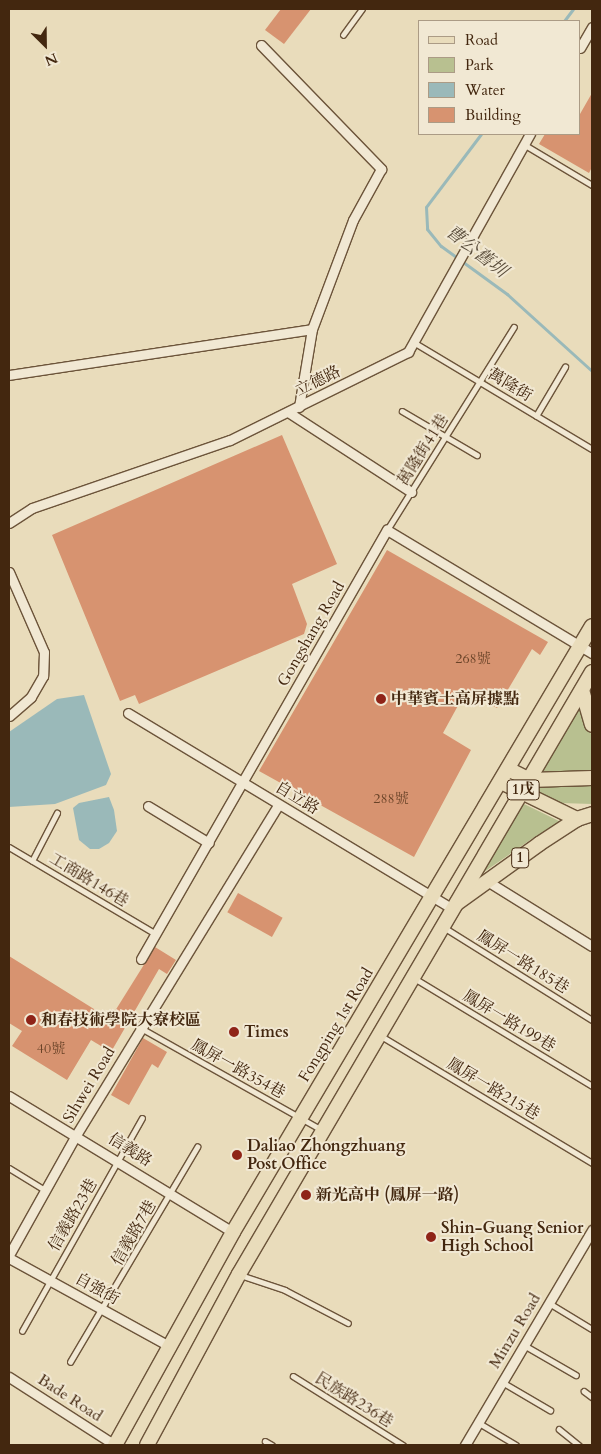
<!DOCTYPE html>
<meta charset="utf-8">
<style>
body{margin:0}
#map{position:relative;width:601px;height:1454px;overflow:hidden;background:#e9dcbb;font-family:Cardo,"Noto Serif TC",serif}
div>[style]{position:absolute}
.green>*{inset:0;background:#b8c090}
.water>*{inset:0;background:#9ab9b9}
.stream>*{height:3px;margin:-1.5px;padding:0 1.5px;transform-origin:1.5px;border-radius:1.5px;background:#9ab9b9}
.building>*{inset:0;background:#d79370;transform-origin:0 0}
.roads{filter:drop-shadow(1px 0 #6c543a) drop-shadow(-1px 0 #6c543a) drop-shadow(0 1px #6c543a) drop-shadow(0 -1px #6c543a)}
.lane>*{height:4.5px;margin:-2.25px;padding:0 2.25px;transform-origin:2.25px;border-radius:2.25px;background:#f1e8d3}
.street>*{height:9px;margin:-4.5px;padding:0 4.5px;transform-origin:4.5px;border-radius:4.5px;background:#f1e8d3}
.primary>*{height:14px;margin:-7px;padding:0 7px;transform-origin:7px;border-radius:7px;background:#e9dcbb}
.dots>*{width:14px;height:14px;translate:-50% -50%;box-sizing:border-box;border:2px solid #f1e8d3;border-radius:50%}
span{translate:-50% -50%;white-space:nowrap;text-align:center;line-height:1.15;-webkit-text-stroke:4px #f1e8d3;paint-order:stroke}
.number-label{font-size:14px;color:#684227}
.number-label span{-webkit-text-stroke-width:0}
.shield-label span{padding:1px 4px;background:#f1e8d3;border:1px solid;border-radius:4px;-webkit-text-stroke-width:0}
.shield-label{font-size:15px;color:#43270f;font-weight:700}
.street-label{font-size:16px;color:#43270f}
.poi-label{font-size:16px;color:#43270f;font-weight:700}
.left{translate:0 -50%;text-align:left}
.water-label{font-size:18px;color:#594c3a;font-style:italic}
.frame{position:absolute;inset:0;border:10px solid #43270f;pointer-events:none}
.legend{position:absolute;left:418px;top:20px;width:162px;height:115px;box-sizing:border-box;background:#f1e8d3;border:1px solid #ab9b85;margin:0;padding:6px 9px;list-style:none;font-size:15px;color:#43270f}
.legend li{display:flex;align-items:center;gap:10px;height:25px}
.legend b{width:25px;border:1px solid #ab9b85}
.north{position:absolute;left:20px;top:20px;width:50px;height:50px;-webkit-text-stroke:4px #f1e8d3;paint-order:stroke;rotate:157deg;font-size:14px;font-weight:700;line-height:20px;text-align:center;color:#43270f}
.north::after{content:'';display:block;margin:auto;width:18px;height:22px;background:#43270f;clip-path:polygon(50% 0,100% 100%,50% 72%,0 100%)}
</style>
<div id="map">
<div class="green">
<div style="clip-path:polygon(580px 703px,592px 737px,592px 772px,542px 771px)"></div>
<div style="clip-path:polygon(534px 785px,592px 786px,592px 804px,560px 803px,530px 792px)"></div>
<div style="clip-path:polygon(522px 803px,563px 823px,533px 838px,481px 874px)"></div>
</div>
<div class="water">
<div style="clip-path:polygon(84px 695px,111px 774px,106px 785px,55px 804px,9px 807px,9px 732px,57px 699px)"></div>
<div style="clip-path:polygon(109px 797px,114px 810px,117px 831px,109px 843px,99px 849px,90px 849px,79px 840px,73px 808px,79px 803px)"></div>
</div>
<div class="stream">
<div style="left:564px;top:21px;width:15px;rotate:-53deg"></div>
<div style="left:481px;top:134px;width:91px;rotate:127deg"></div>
<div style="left:426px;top:207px;width:22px;rotate:87deg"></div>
<div style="left:427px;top:229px;width:22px;rotate:51deg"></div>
<div style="left:441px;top:246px;width:82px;rotate:36deg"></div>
<div style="left:507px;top:294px;width:115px;rotate:42.2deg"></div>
</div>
<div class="building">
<div style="clip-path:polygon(281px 9px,311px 9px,284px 44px,265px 30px)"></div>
<div style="clip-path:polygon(592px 93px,592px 167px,589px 173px,539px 144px,545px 134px,580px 134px,580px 114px)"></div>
<div style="clip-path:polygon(282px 435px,337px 564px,292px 584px,307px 624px,304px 634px,139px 704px,135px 695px,120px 701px,52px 535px)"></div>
<div style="clip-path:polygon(387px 550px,548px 642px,540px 655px,532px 649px,497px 708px,466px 691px,443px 733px,471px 750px,414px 857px,259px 771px)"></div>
<div style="left:238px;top:893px;width:51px;height:22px;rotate:29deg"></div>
<div style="clip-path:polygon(155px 947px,176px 960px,167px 974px,159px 969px,111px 1052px,91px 1040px,67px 1080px,12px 1046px,22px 1031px,9px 1023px,9px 956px,110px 1019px)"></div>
<div style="clip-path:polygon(143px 1038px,167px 1052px,158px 1068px,152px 1064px,129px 1105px,111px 1095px)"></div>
</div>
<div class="roads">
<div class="lane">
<div style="left:343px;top:35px;width:32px;rotate:-54deg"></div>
<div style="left:525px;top:145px;width:78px;rotate:30.8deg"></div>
<div style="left:415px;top:343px;width:206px;rotate:30.9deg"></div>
<div style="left:402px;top:411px;width:87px;rotate:30.4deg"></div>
<div style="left:536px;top:416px;width:57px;rotate:-59.4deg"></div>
<div style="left:387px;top:530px;width:239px;rotate:-58deg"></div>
<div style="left:9px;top:847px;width:171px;rotate:30.6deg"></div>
<div style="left:32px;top:861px;width:54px;rotate:-62.5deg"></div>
<div style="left:445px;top:928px;width:173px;rotate:32deg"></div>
<div style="left:414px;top:978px;width:208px;rotate:31.2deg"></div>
<div style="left:141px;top:1028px;width:208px;rotate:29.4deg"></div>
<div style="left:381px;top:1036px;width:246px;rotate:31deg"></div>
<div style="left:9px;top:1168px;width:42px;rotate:31.4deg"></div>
<div style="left:240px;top:1275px;width:47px;rotate:18.4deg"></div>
<div style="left:285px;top:1290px;width:71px;rotate:27.6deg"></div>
<div style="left:549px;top:1303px;width:50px;rotate:31.2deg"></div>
<div style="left:22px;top:1331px;width:244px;rotate:-60.6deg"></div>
<div style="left:524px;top:1345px;width:60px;rotate:30deg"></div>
<div style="left:70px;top:1362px;width:250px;rotate:-59.4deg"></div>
<div style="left:293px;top:1376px;width:130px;rotate:32.1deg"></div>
<div style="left:502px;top:1382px;width:56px;rotate:30.3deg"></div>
<div style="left:584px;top:1391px;width:10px;rotate:37deg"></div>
<div style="left:479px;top:1423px;width:43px;rotate:30.7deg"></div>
<div style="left:559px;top:1429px;width:26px;rotate:39deg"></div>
<div style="left:265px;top:1441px;width:8px;rotate:30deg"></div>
</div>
<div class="street">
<div style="left:261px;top:45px;width:173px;rotate:45.9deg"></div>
<div style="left:381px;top:169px;width:58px;rotate:118.8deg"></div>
<div style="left:353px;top:220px;width:116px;rotate:110.6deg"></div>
<div style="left:312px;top:329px;width:79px;rotate:99.5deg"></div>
<div style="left:580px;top:48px;width:24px;rotate:-60deg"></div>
<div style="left:9px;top:375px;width:306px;rotate:-8.6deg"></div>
<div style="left:288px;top:412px;width:147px;rotate:33deg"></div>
<div style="left:9px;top:523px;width:27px;rotate:-33deg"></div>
<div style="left:32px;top:508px;width:209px;rotate:-19deg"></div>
<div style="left:230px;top:440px;width:199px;rotate:-26.3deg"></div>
<div style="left:408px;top:352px;width:250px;rotate:-60.8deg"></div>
<div style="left:9px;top:572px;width:87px;rotate:66.4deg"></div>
<div style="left:44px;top:652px;width:24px;rotate:92deg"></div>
<div style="left:43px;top:676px;width:24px;rotate:120deg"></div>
<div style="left:31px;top:697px;width:29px;rotate:139deg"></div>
<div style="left:128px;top:713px;width:377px;rotate:31.1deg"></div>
<div style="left:148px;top:806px;width:71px;rotate:31.2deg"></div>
<div style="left:487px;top:881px;width:123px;rotate:31.8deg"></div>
<div style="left:141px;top:959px;width:495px;rotate:-60.2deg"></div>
<div style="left:387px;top:530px;width:239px;rotate:31deg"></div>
<div style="left:9px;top:1096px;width:262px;rotate:31.3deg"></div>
<div style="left:9px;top:1255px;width:137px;rotate:-60.8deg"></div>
<div style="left:76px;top:1135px;width:387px;rotate:-58.5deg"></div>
<div style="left:9px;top:1258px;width:185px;rotate:28.8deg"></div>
<div style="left:9px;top:1377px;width:126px;rotate:32.7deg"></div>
<div style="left:465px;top:1445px;width:250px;rotate:-59.4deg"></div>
</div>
<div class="primary">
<div style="left:582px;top:690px;width:36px;rotate:74deg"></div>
<div style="left:508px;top:769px;width:25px;rotate:27deg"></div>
<div style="left:530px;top:780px;width:62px;rotate:-1.8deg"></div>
<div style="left:501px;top:782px;width:85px;rotate:26deg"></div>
<div style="left:457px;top:903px;width:101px;rotate:-35.7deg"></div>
<div style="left:539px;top:844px;width:45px;rotate:-33.3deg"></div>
<div style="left:577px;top:819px;width:16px;rotate:-18deg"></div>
<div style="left:115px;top:1445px;width:244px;rotate:-61deg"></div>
<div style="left:233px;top:1232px;width:704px;rotate:-59.36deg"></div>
<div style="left:147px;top:1445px;width:194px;rotate:-61.7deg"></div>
<div style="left:239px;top:1274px;width:698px;rotate:-59.61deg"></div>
</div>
</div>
<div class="dots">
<div style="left:381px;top:699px;background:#8f2418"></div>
<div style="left:31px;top:1020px;background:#8f2418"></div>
<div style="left:234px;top:1032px;background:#8f2418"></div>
<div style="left:237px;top:1155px;background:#8f2418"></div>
<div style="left:306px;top:1195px;background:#8f2418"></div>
<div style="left:431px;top:1237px;background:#8f2418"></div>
</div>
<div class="number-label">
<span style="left:473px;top:659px">268號</span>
<span style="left:391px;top:799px">288號</span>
<span style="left:51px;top:1049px">40號</span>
</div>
<div class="shield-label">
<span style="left:523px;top:790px">1戊</span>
<span style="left:520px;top:858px">1</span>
</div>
<div class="street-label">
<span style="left:318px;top:381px;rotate:-26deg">立德路</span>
<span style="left:510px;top:385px;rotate:31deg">萬隆街</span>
<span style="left:423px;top:450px;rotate:-58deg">萬隆街41巷</span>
<span style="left:311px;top:634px;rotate:-60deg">Gongshang Road</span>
<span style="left:297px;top:798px;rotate:31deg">自立路</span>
<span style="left:89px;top:880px;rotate:31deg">工商路146巷</span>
<span style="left:523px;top:962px;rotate:32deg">鳳屏一路185巷</span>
<span style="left:509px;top:1021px;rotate:31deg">鳳屏一路199巷</span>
<span style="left:336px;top:1025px;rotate:-59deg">Fongping 1st Road</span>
<span style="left:238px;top:1069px;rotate:29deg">鳳屏一路354巷</span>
<span style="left:89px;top:1085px;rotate:-59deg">Sihwei Road</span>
<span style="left:493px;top:1089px;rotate:31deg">鳳屏一路215巷</span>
<span style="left:130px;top:1150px;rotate:32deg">信義路</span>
<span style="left:73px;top:1215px;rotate:-60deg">信義路23巷</span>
<span style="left:134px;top:1233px;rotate:-60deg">信義路7巷</span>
<span style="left:97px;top:1289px;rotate:29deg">自強街</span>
<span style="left:515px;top:1331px;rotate:-59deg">Minzu Road</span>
<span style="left:70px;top:1398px;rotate:33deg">Bade Road</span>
<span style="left:354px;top:1400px;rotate:32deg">民族路236巷</span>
</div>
<div class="poi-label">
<span class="left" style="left:391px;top:699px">中華賓士高屏據點</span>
<span class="left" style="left:41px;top:1020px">和春技術學院大寮校區</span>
<span class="left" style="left:244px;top:1032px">Times</span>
<span class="left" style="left:247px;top:1155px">Daliao Zhongzhuang<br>Post Office</span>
<span class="left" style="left:316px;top:1195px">新光高中 (鳳屏一路)</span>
<span class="left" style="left:441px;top:1237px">Shin-Guang Senior<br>High School</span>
</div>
<div class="water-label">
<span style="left:476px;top:252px;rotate:38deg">曹公舊圳</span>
</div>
<div class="frame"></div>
<ul class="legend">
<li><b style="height:6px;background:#e9dcbb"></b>Road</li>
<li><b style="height:14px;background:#b8c090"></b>Park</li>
<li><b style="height:14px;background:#9ab9b9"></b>Water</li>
<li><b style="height:14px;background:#d79370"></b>Building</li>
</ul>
<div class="north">N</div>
</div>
